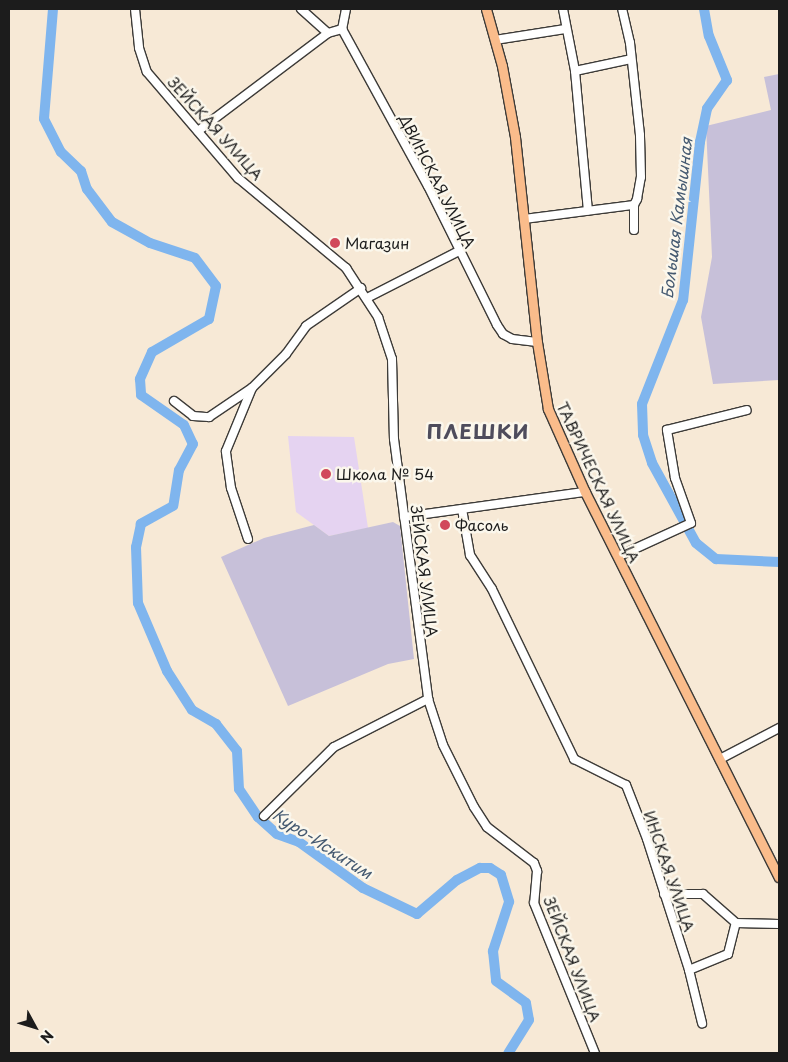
<!DOCTYPE html>
<meta charset="utf-8">
<style>
body{margin:0}
#map{position:relative;width:788px;height:1062px;overflow:hidden;background:#f7e9d6;font-family:"Playpen Sans",sans-serif}
div>[style]{position:absolute}
.built>*{inset:0;background:#e5d3f1}
.industrial>*{inset:0;background:#c7c0d9}
.river>*{height:10px;margin:-5px;padding:0 5px;transform-origin:5px;border-radius:5px;background:#7fb5ee}
.roads{filter:drop-shadow(1px 0 #3d3b38) drop-shadow(-1px 0 #3d3b38) drop-shadow(0 1px #3d3b38) drop-shadow(0 -1px #3d3b38)}
.minor>*{height:8px;margin:-4px;padding:0 4px;transform-origin:4px;border-radius:4px;background:#fff}
.major>*{height:9px;margin:-4.5px;padding:0 4.5px;transform-origin:4.5px;border-radius:4.5px;background:#fabc8b}
.dots>*{width:14px;height:14px;translate:-50% -50%;box-sizing:border-box;border:2px solid #fbf7ec;border-radius:50%}
span{translate:-50% -50%;white-space:nowrap;text-align:center;line-height:1.15;-webkit-text-stroke:5px #fbf7ec;paint-order:stroke}
.street-label{font-size:15px;color:#1c1c1c}
.poi-label{font-size:15px;color:#1c1c1c}
.left{translate:0 -50%;text-align:left}
.water-label{font-size:16px;color:#445970;font-style:italic}
.district-label{font-size:20px;color:#4e4c5c;font-weight:700;letter-spacing:1px}
.frame{position:absolute;inset:0;border:10px solid #1c1c1c;pointer-events:none}
.north{position:absolute;left:10px;top:1002px;width:50px;height:50px;-webkit-text-stroke:4px #fbf7ec;paint-order:stroke;rotate:129deg;font-size:14px;font-weight:700;line-height:20px;text-align:center;color:#1c1c1c}
.north::after{content:'';display:block;margin:auto;width:18px;height:22px;background:#1c1c1c;clip-path:polygon(50% 0,100% 100%,50% 72%,0 100%)}
</style>
<div id="map">
<div class="built">
<div style="clip-path:polygon(288px 436px,354px 437px,368px 528px,329px 536px,296px 512px)"></div>
</div>
<div class="industrial">
<div style="clip-path:polygon(779px 74px,779px 380px,713px 384px,701px 317px,712px 257px,706px 126px,771px 110px,764px 77px)"></div>
<div style="clip-path:polygon(393px 522px,400px 526px,414px 659px,388px 664px,288px 706px,221px 557px,264px 538px,314px 525px,329px 536px)"></div>
</div>
<div class="river">
<div style="left:53px;top:9px;width:110px;rotate:94.7deg"></div>
<div style="left:44px;top:119px;width:37px;rotate:63deg"></div>
<div style="left:61px;top:152px;width:28px;rotate:44deg"></div>
<div style="left:81px;top:171px;width:19px;rotate:72deg"></div>
<div style="left:87px;top:189px;width:41px;rotate:52.9deg"></div>
<div style="left:112px;top:222px;width:43px;rotate:28.9deg"></div>
<div style="left:150px;top:243px;width:47px;rotate:18.4deg"></div>
<div style="left:195px;top:258px;width:35px;rotate:53deg"></div>
<div style="left:216px;top:286px;width:34px;rotate:102deg"></div>
<div style="left:209px;top:319px;width:66px;rotate:149.9deg"></div>
<div style="left:152px;top:352px;width:30px;rotate:114deg"></div>
<div style="left:140px;top:379px;width:16px;rotate:86deg"></div>
<div style="left:141px;top:395px;width:52px;rotate:34.9deg"></div>
<div style="left:184px;top:425px;width:21px;rotate:65deg"></div>
<div style="left:193px;top:444px;width:30px;rotate:118deg"></div>
<div style="left:179px;top:470px;width:36px;rotate:99deg"></div>
<div style="left:173px;top:506px;width:37px;rotate:151deg"></div>
<div style="left:141px;top:524px;width:24px;rotate:102deg"></div>
<div style="left:136px;top:547px;width:56px;rotate:88deg"></div>
<div style="left:138px;top:603px;width:74px;rotate:66.9deg"></div>
<div style="left:167px;top:671px;width:46px;rotate:57.3deg"></div>
<div style="left:192px;top:710px;width:28px;rotate:30deg"></div>
<div style="left:216px;top:724px;width:34px;rotate:52deg"></div>
<div style="left:237px;top:751px;width:38px;rotate:87deg"></div>
<div style="left:239px;top:789px;width:34px;rotate:56deg"></div>
<div style="left:258px;top:817px;width:25px;rotate:42deg"></div>
<div style="left:277px;top:834px;width:23px;rotate:20deg"></div>
<div style="left:299px;top:842px;width:79px;rotate:35.7deg"></div>
<div style="left:363px;top:888px;width:60px;rotate:25.7deg"></div>
<div style="left:417px;top:914px;width:52px;rotate:-40.4deg"></div>
<div style="left:457px;top:880px;width:26px;rotate:-28deg"></div>
<div style="left:480px;top:868px;width:10px"></div>
<div style="left:490px;top:868px;width:13px;rotate:32deg"></div>
<div style="left:501px;top:875px;width:28px;rotate:73deg"></div>
<div style="left:509px;top:902px;width:52px;rotate:108.1deg"></div>
<div style="left:493px;top:951px;width:30px;rotate:84deg"></div>
<div style="left:496px;top:981px;width:37px;rotate:36deg"></div>
<div style="left:526px;top:1003px;width:17px;rotate:80deg"></div>
<div style="left:529px;top:1020px;width:39px;rotate:122deg"></div>
<div style="left:704px;top:9px;width:27px;rotate:80deg"></div>
<div style="left:709px;top:36px;width:48px;rotate:67.8deg"></div>
<div style="left:727px;top:80px;width:35px;rotate:125deg"></div>
<div style="left:707px;top:109px;width:34px;rotate:102deg"></div>
<div style="left:700px;top:142px;width:159px;rotate:96.1deg"></div>
<div style="left:683px;top:300px;width:112px;rotate:111.5deg"></div>
<div style="left:642px;top:404px;width:31px;rotate:88deg"></div>
<div style="left:643px;top:435px;width:29px;rotate:72deg"></div>
<div style="left:652px;top:463px;width:91px;rotate:61.2deg"></div>
<div style="left:696px;top:543px;width:26px;rotate:39deg"></div>
<div style="left:716px;top:559px;width:63px;rotate:2.7deg"></div>
</div>
<div class="roads">
<div class="minor">
<div style="left:135px;top:9px;width:39px;rotate:84deg"></div>
<div style="left:139px;top:48px;width:25px;rotate:72deg"></div>
<div style="left:147px;top:72px;width:140px;rotate:49.4deg"></div>
<div style="left:238px;top:178px;width:141px;rotate:39.8deg"></div>
<div style="left:346px;top:268px;width:59px;rotate:56.9deg"></div>
<div style="left:378px;top:317px;width:44px;rotate:71.6deg"></div>
<div style="left:392px;top:359px;width:80px;rotate:88.6deg"></div>
<div style="left:394px;top:439px;width:262px;rotate:82.5deg"></div>
<div style="left:428px;top:699px;width:48px;rotate:71.9deg"></div>
<div style="left:443px;top:745px;width:69px;rotate:63.4deg"></div>
<div style="left:474px;top:807px;width:24px;rotate:57deg"></div>
<div style="left:487px;top:827px;width:59px;rotate:37.5deg"></div>
<div style="left:534px;top:863px;width:9px;rotate:69deg"></div>
<div style="left:537px;top:871px;width:32px;rotate:95deg"></div>
<div style="left:534px;top:903px;width:162px;rotate:67.9deg"></div>
<div style="left:301px;top:9px;width:36px;rotate:42deg"></div>
<div style="left:346px;top:9px;width:20px;rotate:101deg"></div>
<div style="left:342px;top:29px;width:179px;rotate:61.3deg"></div>
<div style="left:428px;top:186px;width:155px;rotate:63.6deg"></div>
<div style="left:497px;top:325px;width:11px;rotate:56deg"></div>
<div style="left:503px;top:334px;width:10px;rotate:29deg"></div>
<div style="left:512px;top:339px;width:25px;rotate:7deg"></div>
<div style="left:563px;top:9px;width:63px;rotate:79deg"></div>
<div style="left:575px;top:71px;width:140px;rotate:84.7deg"></div>
<div style="left:495px;top:40px;width:71px;rotate:-8.9deg"></div>
<div style="left:575px;top:71px;width:57px;rotate:-12.1deg"></div>
<div style="left:198px;top:131px;width:163px;rotate:-37deg"></div>
<div style="left:328px;top:33px;width:15px;rotate:-16deg"></div>
<div style="left:634px;top:205px;width:25px;rotate:90deg"></div>
<div style="left:524px;top:219px;width:111px;rotate:-7.3deg"></div>
<div style="left:634px;top:205px;width:7px;rotate:-63deg"></div>
<div style="left:637px;top:199px;width:22px;rotate:-80deg"></div>
<div style="left:641px;top:177px;width:42px;rotate:-91.4deg"></div>
<div style="left:640px;top:135px;width:93px;rotate:-96.2deg"></div>
<div style="left:630px;top:43px;width:35px;rotate:-103deg"></div>
<div style="left:367px;top:298px;width:103px;rotate:-27.1deg"></div>
<div style="left:174px;top:401px;width:24px;rotate:38deg"></div>
<div style="left:193px;top:416px;width:16px;rotate:4deg"></div>
<div style="left:209px;top:417px;width:52px;rotate:-34deg"></div>
<div style="left:252px;top:388px;width:48px;rotate:-45deg"></div>
<div style="left:286px;top:354px;width:34px;rotate:-54deg"></div>
<div style="left:306px;top:326px;width:67px;rotate:-34.6deg"></div>
<div style="left:462px;top:509px;width:47px;rotate:80.1deg"></div>
<div style="left:470px;top:555px;width:40px;rotate:57.1deg"></div>
<div style="left:492px;top:589px;width:189px;rotate:64.2deg"></div>
<div style="left:574px;top:759px;width:58px;rotate:26.6deg"></div>
<div style="left:626px;top:785px;width:58px;rotate:68.7deg"></div>
<div style="left:647px;top:839px;width:138px;rotate:72.2deg"></div>
<div style="left:689px;top:970px;width:55px;rotate:76.2deg"></div>
<div style="left:404px;top:517px;width:183px;rotate:-7.9deg"></div>
<div style="left:248px;top:539px;width:54px;rotate:-108.4deg"></div>
<div style="left:231px;top:488px;width:37px;rotate:-98deg"></div>
<div style="left:226px;top:451px;width:68px;rotate:-67.6deg"></div>
<div style="left:619px;top:556px;width:79px;rotate:-24.6deg"></div>
<div style="left:691px;top:523px;width:48px;rotate:-109.6deg"></div>
<div style="left:675px;top:478px;width:49px;rotate:-99.5deg"></div>
<div style="left:667px;top:430px;width:82px;rotate:-14deg"></div>
<div style="left:720px;top:759px;width:67px;rotate:-27.7deg"></div>
<div style="left:264px;top:816px;width:98px;rotate:-44.6deg"></div>
<div style="left:334px;top:747px;width:106px;rotate:-27.1deg"></div>
<div style="left:664px;top:894px;width:39px"></div>
<div style="left:703px;top:894px;width:44px;rotate:41.3deg"></div>
<div style="left:736px;top:923px;width:43px;rotate:1.3deg"></div>
<div style="left:689px;top:970px;width:42px;rotate:-22.3deg"></div>
<div style="left:728px;top:954px;width:32px;rotate:-76deg"></div>
</div>
<div class="major">
<div style="left:486px;top:9px;width:59px;rotate:74.3deg"></div>
<div style="left:502px;top:66px;width:72px;rotate:79.6deg"></div>
<div style="left:515px;top:137px;width:206px;rotate:83.9deg"></div>
<div style="left:537px;top:342px;width:68px;rotate:80.7deg"></div>
<div style="left:548px;top:409px;width:91px;rotate:66deg"></div>
<div style="left:585px;top:492px;width:431px;rotate:63.3deg"></div>
</div>
</div>
<div class="dots">
<div style="left:335px;top:243px;background:#d1495b"></div>
<div style="left:326px;top:474px;background:#d1495b"></div>
<div style="left:445px;top:525px;background:#d1495b"></div>
</div>
<div class="street-label">
<span style="left:216px;top:128px;rotate:48deg">ЗЕЙСКАЯ УЛИЦА</span>
<span style="left:438px;top:181px;rotate:63deg">ДВИНСКАЯ УЛИЦА</span>
<span style="left:599px;top:482px;rotate:65deg">ТАВРИЧЕСКАЯ УЛИЦА</span>
<span style="left:425px;top:571px;rotate:83deg">ЗЕЙСКАЯ УЛИЦА</span>
<span style="left:670px;top:871px;rotate:71deg">ИНСКАЯ УЛИЦА</span>
<span style="left:573px;top:959px;rotate:69deg">ЗЕЙСКАЯ УЛИЦА</span>
</div>
<div class="poi-label">
<span class="left" style="left:345px;top:243px">Магазин</span>
<span class="left" style="left:336px;top:474px">Школа № 54</span>
<span class="left" style="left:455px;top:525px">Фасоль</span>
</div>
<div class="water-label">
<span style="left:676px;top:218px;rotate:-83deg">Большая Камышная</span>
<span style="left:323px;top:843px;rotate:33deg">Куро-Искитим</span>
</div>
<div class="district-label">
<span style="left:478px;top:431px">ПЛЕШКИ</span>
</div>
<div class="frame"></div>
<div class="north">N</div>
</div>
